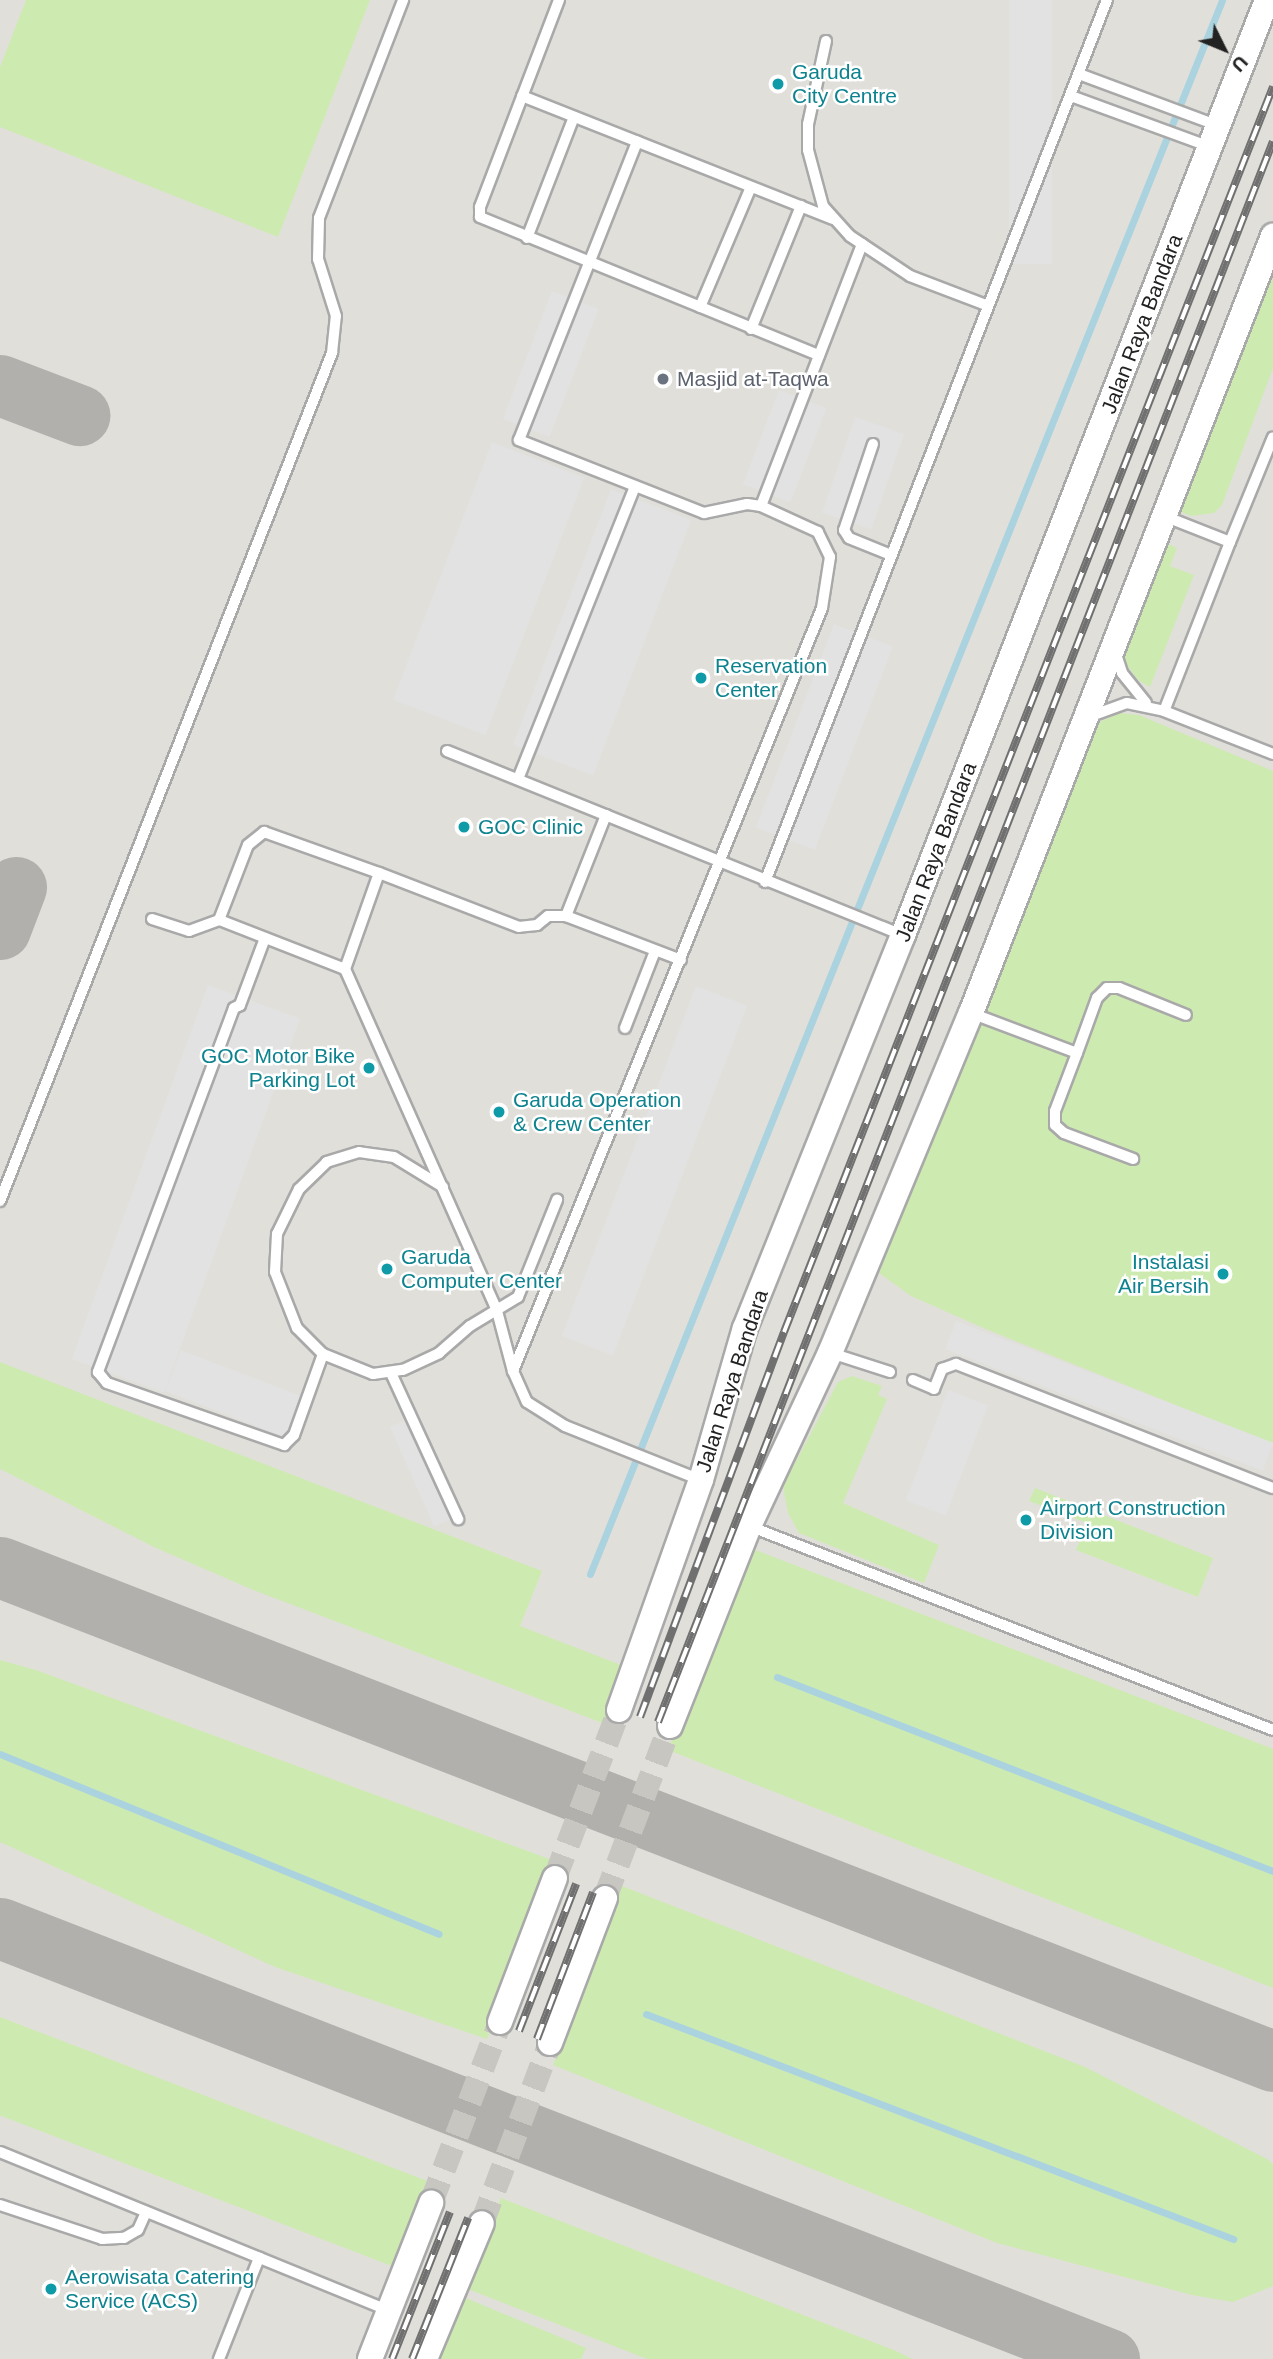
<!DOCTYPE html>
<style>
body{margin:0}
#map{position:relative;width:1273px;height:2359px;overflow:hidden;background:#f2efe9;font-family:Helvetica,sans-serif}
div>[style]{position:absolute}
.airport>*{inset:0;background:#e1dfda;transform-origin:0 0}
.grass>*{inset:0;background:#cdebb0;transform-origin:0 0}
.parking>*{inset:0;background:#e2e2e2;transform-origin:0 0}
.stream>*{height:7px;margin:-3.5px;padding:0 3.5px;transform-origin:3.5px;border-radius:3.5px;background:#aad3df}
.taxiway>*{height:61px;margin:-30.5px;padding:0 30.5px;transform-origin:30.5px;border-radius:30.5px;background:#b1b0ac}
.tertiary-tunnel>*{height:24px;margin-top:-12px;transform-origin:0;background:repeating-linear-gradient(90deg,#c8c6c1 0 24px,transparent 0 36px)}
.roads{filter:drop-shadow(2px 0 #a9a9a9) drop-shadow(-2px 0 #a9a9a9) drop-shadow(0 2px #a9a9a9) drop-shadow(0 -2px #a9a9a9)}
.service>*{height:10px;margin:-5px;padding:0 5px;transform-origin:5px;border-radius:5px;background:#fff}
.tertiary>*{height:24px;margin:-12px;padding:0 12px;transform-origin:12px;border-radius:12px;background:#fff}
.rail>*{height:8px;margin-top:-4px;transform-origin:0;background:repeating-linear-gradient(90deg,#fff 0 16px,#707070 0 32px);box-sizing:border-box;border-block:2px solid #707070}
.dots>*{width:19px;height:19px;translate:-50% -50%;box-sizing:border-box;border:4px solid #fff;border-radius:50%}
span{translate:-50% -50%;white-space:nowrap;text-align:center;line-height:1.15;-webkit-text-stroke:5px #fff;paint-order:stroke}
.culture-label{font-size:21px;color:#0d838f}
.left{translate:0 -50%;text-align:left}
.right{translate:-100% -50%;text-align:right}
.street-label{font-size:21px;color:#222}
.worship-label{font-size:21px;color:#5b616d}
.north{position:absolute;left:1189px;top:14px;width:70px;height:70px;-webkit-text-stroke:5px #fff;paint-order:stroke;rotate:133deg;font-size:19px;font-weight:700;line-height:28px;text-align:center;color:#222}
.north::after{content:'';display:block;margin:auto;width:24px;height:32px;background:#222;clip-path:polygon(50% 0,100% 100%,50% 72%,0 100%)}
</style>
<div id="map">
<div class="airport">
<div style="left:0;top:0;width:1273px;height:2359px"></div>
</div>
<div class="grass">
<div style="clip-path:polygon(26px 0,370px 0,278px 237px,0 127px,0 67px)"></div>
<div style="clip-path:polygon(1273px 269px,1273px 368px,1222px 505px,1214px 513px,1191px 516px,1176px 510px)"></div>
<div style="clip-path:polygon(1166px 543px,1177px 548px,1170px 566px,1194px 575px,1150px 687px,1138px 680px,1120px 656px)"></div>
<div style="clip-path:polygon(1120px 713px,1139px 715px,1273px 771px,1273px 1444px,988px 1330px,911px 1296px,879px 1273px,1095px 724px)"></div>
<div style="clip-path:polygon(0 1362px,542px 1571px,520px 1626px,626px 1667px,605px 1724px,251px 1589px,156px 1548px,0 1469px)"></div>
<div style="clip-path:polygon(852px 1376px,882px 1386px,878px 1395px,887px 1399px,843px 1503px,939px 1545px,924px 1583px,799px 1533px,788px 1513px,783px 1486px,838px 1382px)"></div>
<div style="clip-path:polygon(1035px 1488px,1213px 1558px,1198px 1597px,1076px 1550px,1087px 1523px,1029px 1501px)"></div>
<div style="clip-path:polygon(748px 1547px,1273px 1749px,1273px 1988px,668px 1750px)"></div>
<div style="clip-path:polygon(0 1660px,36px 1670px,552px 1860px,487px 2039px,275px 1967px,0 1842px)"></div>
<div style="clip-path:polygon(622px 1886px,1085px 2067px,1267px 2159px,1273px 2164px,1273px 2286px,1233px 2302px,1192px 2295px,997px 2243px,553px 2065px)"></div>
<div style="left:0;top:2017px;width:457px;height:92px;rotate:21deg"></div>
<div style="clip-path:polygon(501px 2198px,896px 2351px,912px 2359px,647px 2359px,465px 2288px)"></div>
<div style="clip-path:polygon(461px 2296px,586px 2348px,581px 2359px,431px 2359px)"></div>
</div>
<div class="parking">
<div style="left:1009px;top:0;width:43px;height:264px"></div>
<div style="left:552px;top:291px;width:50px;height:137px;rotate:21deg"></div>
<div style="left:779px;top:390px;width:51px;height:101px;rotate:21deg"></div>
<div style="left:855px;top:417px;width:52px;height:101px;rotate:19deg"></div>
<div style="left:492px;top:442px;width:99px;height:276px;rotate:21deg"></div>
<div style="left:611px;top:489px;width:86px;height:274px;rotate:21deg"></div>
<div style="left:834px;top:624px;width:63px;height:218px;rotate:21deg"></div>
<div style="left:208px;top:985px;width:98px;height:398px;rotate:20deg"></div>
<div style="left:696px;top:986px;width:55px;height:375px;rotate:21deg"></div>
<div style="left:956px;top:1321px;width:340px;height:30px;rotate:21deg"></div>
<div style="left:181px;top:1350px;width:129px;height:44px;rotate:21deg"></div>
<div style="left:948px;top:1390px;width:43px;height:118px;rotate:21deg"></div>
<div style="left:419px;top:1414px;width:109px;height:32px;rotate:66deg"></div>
</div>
<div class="stream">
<div style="left:590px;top:1574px;width:1696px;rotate:-68.12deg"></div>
<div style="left:777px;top:1677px;width:533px;rotate:21.36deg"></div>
<div style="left:0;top:1754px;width:474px;rotate:22.3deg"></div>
<div style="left:646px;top:2014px;width:629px;rotate:20.97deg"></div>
</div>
<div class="taxiway">
<div style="left:0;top:385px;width:85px;rotate:20.8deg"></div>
<div style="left:0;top:929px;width:45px;rotate:-69.1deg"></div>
<div style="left:0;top:1567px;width:1365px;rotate:21.21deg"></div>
<div style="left:0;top:1928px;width:1190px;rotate:21.24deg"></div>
</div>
<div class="tertiary-tunnel">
<div style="left:555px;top:1878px;width:180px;rotate:-69.1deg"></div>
<div style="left:605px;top:1898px;width:184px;rotate:-69.3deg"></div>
<div style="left:431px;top:2203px;width:194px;rotate:-69.1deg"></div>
<div style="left:482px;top:2223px;width:192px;rotate:-69.3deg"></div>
</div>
<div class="roads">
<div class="service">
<div style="left:559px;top:0;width:222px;rotate:110.9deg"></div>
<div style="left:480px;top:207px;width:10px;rotate:90deg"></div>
<div style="left:480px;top:217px;width:366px;rotate:22.2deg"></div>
<div style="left:826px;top:41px;width:85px;rotate:102.2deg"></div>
<div style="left:808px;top:124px;width:26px;rotate:90deg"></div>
<div style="left:808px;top:150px;width:58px;rotate:75deg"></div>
<div style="left:823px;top:206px;width:40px;rotate:48deg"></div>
<div style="left:850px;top:236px;width:72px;rotate:33.7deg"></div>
<div style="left:910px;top:276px;width:81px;rotate:20.9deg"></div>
<div style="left:1079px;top:74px;width:146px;rotate:20.4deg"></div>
<div style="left:522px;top:96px;width:334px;rotate:21.6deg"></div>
<div style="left:1071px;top:96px;width:148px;rotate:20.1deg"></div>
<div style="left:527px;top:238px;width:130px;rotate:-68.8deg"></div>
<div style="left:700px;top:307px;width:130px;rotate:-67deg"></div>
<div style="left:751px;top:329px;width:133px;rotate:-67.9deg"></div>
<div style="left:873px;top:444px;width:91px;rotate:108.6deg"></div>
<div style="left:844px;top:530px;width:9px;rotate:58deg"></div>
<div style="left:849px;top:538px;width:45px;rotate:22deg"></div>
<div style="left:761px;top:506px;width:281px;rotate:-68.9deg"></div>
<div style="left:1164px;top:516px;width:71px;rotate:21.5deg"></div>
<div style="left:1230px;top:542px;width:181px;rotate:111.3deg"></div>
<div style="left:1164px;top:711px;width:117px;rotate:21.5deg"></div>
<div style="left:1230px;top:542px;width:113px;rotate:-67.7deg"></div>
<div style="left:1116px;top:654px;width:20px;rotate:72deg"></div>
<div style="left:1122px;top:673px;width:38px;rotate:51deg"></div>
<div style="left:1091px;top:716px;width:38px;rotate:-20deg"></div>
<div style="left:1127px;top:703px;width:38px;rotate:12deg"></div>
<div style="left:447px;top:751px;width:492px;rotate:22deg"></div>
<div style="left:518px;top:779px;width:315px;rotate:-68.2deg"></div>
<div style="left:606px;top:815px;width:109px;rotate:111.6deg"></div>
<div style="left:566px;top:916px;width:18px;rotate:180deg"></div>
<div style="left:548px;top:916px;width:14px;rotate:141deg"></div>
<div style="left:537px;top:925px;width:18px;rotate:174deg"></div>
<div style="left:519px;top:927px;width:150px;rotate:-158.9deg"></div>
<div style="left:379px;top:873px;width:102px;rotate:109.5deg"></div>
<div style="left:345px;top:969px;width:374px;rotate:66deg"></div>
<div style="left:497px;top:1311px;width:62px;rotate:75.1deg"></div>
<div style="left:513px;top:1371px;width:34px;rotate:66deg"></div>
<div style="left:527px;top:1402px;width:45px;rotate:32.3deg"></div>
<div style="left:565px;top:1426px;width:146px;rotate:21.7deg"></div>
<div style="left:765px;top:882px;width:946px;rotate:-68.81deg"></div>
<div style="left:566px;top:916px;width:123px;rotate:20.9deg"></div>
<div style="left:152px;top:919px;width:39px;rotate:18deg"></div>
<div style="left:189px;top:931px;width:32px;rotate:-20deg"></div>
<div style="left:265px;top:938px;width:72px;rotate:110.5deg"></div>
<div style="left:240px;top:1005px;width:7px;rotate:153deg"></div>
<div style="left:234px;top:1008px;width:389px;rotate:110.5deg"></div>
<div style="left:98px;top:1372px;width:14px;rotate:51deg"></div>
<div style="left:107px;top:1383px;width:188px;rotate:19.3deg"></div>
<div style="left:284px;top:1445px;width:14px;rotate:-45deg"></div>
<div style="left:294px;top:1435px;width:86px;rotate:-70.3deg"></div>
<div style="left:345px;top:969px;width:135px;rotate:-158.7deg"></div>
<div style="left:219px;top:920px;width:80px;rotate:-68.9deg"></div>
<div style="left:248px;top:845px;width:21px;rotate:-39deg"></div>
<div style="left:264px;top:832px;width:122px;rotate:19.6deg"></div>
<div style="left:971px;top:1013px;width:113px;rotate:20.7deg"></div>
<div style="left:1077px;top:1053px;width:62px;rotate:110.8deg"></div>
<div style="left:1055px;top:1111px;width:14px;rotate:90deg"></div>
<div style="left:1055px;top:1125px;width:12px;rotate:42deg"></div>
<div style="left:1064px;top:1133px;width:74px;rotate:20.6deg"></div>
<div style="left:625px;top:1028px;width:83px;rotate:-68.7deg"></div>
<div style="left:1077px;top:1053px;width:59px;rotate:-70deg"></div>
<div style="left:1097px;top:998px;width:14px;rotate:-45deg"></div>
<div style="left:1107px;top:988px;width:12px"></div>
<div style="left:1119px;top:988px;width:72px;rotate:21.9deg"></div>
<div style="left:443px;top:1187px;width:57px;rotate:-148.5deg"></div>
<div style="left:394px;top:1157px;width:35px;rotate:-172deg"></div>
<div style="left:359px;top:1152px;width:34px;rotate:163deg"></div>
<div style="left:327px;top:1162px;width:39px;rotate:136deg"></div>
<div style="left:299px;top:1189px;width:50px;rotate:116.1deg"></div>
<div style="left:277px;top:1234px;width:38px;rotate:93deg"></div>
<div style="left:275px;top:1272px;width:60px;rotate:68.6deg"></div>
<div style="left:297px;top:1328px;width:37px;rotate:45deg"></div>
<div style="left:323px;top:1354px;width:54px;rotate:21.8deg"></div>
<div style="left:373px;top:1374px;width:30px;rotate:-8deg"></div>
<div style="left:403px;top:1370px;width:40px;rotate:-25deg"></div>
<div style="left:439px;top:1353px;width:41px;rotate:-41.1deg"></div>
<div style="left:470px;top:1326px;width:56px;rotate:-31.1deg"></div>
<div style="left:518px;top:1297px;width:105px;rotate:-68.1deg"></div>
<div style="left:0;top:1201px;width:911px;rotate:-68.62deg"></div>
<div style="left:332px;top:353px;width:37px;rotate:-84deg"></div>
<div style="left:336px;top:316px;width:60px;rotate:-107.5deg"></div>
<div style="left:318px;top:259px;width:41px;rotate:-88.6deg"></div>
<div style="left:319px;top:218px;width:234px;rotate:-68.9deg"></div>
<div style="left:831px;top:1353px;width:62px;rotate:17.9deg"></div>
<div style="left:513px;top:1371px;width:823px;rotate:-67.95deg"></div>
<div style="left:822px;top:608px;width:52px;rotate:-81.1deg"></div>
<div style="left:830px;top:557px;width:28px;rotate:-116deg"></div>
<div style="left:818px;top:532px;width:63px;rotate:-155.5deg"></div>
<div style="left:761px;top:506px;width:14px;rotate:-172deg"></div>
<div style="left:747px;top:504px;width:44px;rotate:168.2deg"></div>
<div style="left:704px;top:513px;width:199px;rotate:-158.5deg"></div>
<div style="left:519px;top:440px;width:321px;rotate:-68.4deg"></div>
<div style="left:391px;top:1373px;width:161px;rotate:65.3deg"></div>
<div style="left:913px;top:1380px;width:23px;rotate:23deg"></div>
<div style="left:934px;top:1389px;width:22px;rotate:-68deg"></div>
<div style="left:942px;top:1369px;width:15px;rotate:-20deg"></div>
<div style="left:956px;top:1364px;width:340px;rotate:21.4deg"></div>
<div style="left:749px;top:1526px;width:562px;rotate:21.27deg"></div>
<div style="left:0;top:2152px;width:420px;rotate:22.2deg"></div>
<div style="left:0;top:2205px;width:108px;rotate:18.4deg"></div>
<div style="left:102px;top:2239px;width:22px;rotate:-3deg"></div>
<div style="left:124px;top:2238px;width:16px;rotate:-30deg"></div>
<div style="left:138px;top:2230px;width:20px;rotate:-66deg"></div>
<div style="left:219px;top:2359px;width:109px;rotate:-68.4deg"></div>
</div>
<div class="tertiary">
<div style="left:619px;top:1710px;width:244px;rotate:-70.4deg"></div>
<div style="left:701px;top:1480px;width:158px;rotate:-73.9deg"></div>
<div style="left:745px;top:1328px;width:424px;rotate:-68.1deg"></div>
<div style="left:903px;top:935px;width:1003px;rotate:-68.73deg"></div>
<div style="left:670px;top:1726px;width:215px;rotate:-68.4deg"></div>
<div style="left:749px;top:1526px;width:191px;rotate:-64.9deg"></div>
<div style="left:830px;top:1353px;width:368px;rotate:-67.5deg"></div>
<div style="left:971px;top:1013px;width:834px;rotate:-68.76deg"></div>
<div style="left:500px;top:2022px;width:154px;rotate:-69.1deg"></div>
<div style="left:550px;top:2043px;width:155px;rotate:-69.2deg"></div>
<div style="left:370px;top:2359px;width:168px;rotate:-68.6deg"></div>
<div style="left:425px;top:2359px;width:147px;rotate:-67.3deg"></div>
</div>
</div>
<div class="rail">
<div style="left:640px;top:1717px;width:411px;rotate:-69.5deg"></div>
<div style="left:784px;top:1332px;width:1338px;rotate:-68.56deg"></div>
<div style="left:658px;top:1722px;width:1696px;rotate:-68.74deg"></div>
<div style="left:519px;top:2031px;width:158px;rotate:-68.8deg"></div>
<div style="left:537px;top:2039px;width:157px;rotate:-69.1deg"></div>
<div style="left:392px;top:2359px;width:158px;rotate:-68.5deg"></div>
<div style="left:412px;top:2359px;width:152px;rotate:-68.3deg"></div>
</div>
<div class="dots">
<div style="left:778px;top:84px;background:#0f9aa8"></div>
<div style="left:663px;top:379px;background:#6b7280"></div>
<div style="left:701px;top:678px;background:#0f9aa8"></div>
<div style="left:464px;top:827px;background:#0f9aa8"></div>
<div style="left:369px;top:1068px;background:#0f9aa8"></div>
<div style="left:499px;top:1112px;background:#0f9aa8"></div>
<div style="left:387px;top:1269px;background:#0f9aa8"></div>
<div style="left:1223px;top:1274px;background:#0f9aa8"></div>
<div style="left:1026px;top:1520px;background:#0f9aa8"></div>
<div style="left:51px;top:2289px;background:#0f9aa8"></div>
</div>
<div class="culture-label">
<span class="left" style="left:792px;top:84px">Garuda<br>City Centre</span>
<span class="left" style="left:715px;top:678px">Reservation<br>Center</span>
<span class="left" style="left:478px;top:827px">GOC Clinic</span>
<span class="right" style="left:355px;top:1068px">GOC Motor Bike<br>Parking Lot</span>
<span class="left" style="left:513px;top:1112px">Garuda Operation<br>&amp; Crew Center</span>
<span class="left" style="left:401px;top:1269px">Garuda<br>Computer Center</span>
<span class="right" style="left:1209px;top:1274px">Instalasi<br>Air Bersih</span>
<span class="left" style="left:1040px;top:1520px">Airport Construction<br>Division</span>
<span class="left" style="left:65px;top:2289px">Aerowisata Catering<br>Service (ACS)</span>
</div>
<div class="street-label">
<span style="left:1142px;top:324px;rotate:-69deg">Jalan Raya Bandara</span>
<span style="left:936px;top:852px;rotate:-69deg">Jalan Raya Bandara</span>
<span style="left:732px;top:1381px;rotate:-72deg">Jalan Raya Bandara</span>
</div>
<div class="worship-label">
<span class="left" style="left:677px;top:379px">Masjid at-Taqwa</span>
</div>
<div class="north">U</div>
</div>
